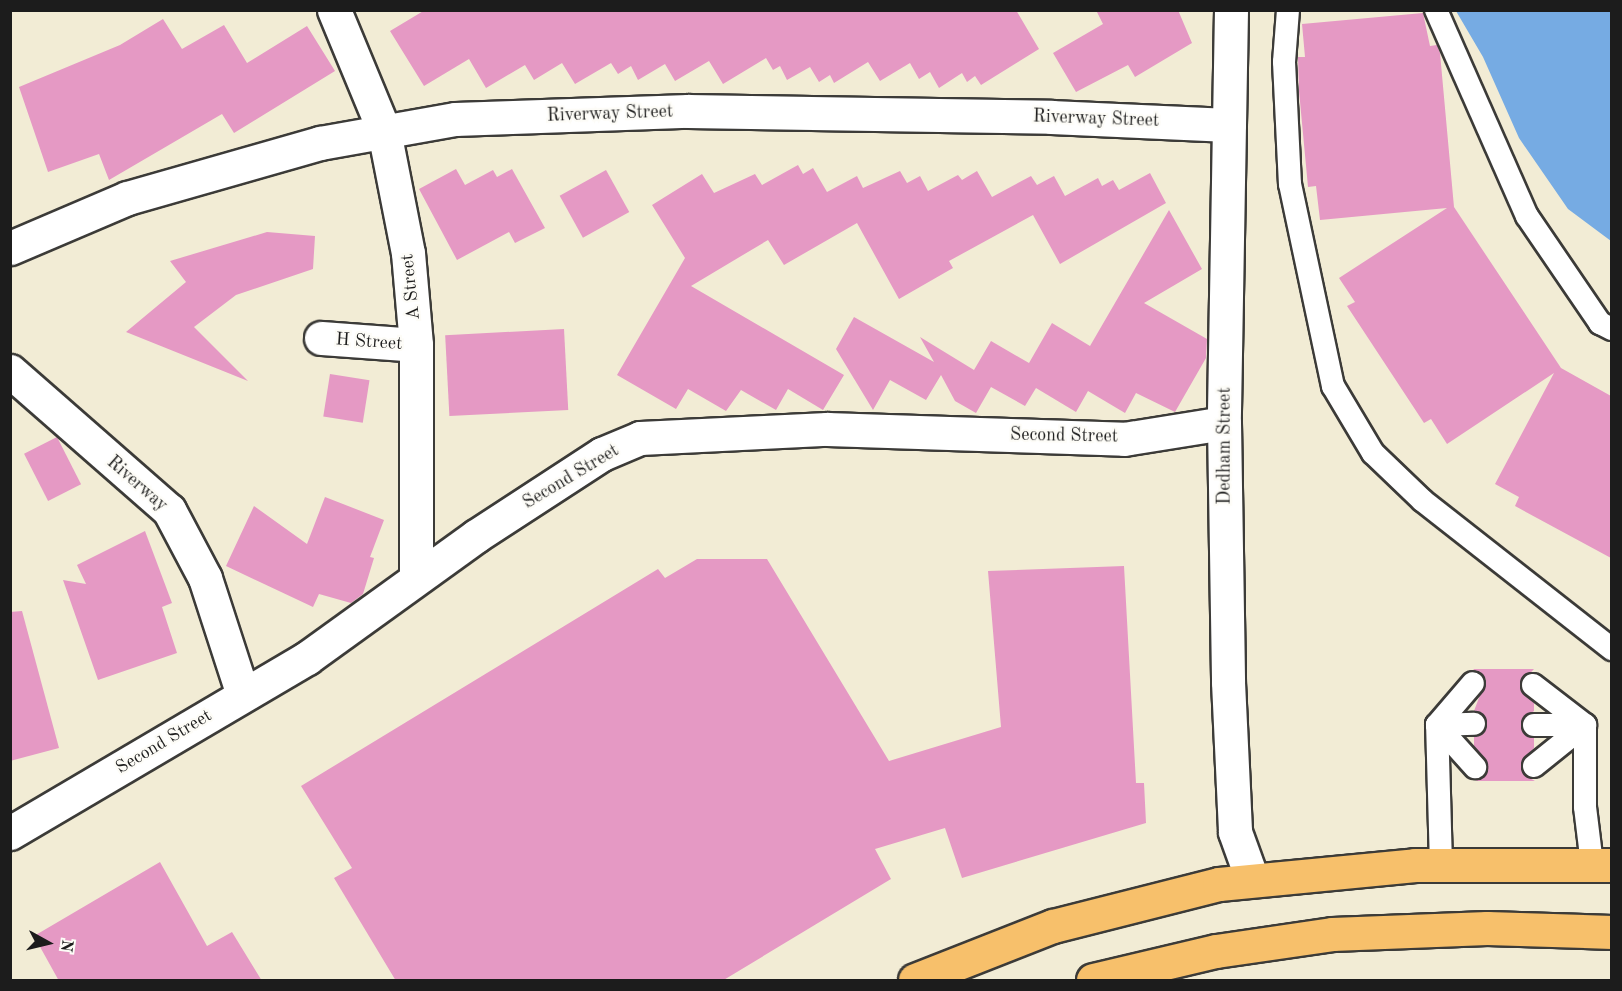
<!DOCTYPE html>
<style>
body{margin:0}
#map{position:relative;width:1622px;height:991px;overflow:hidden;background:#f2ecd5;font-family:"Old Standard TT",serif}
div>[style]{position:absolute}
.water>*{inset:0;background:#76abe3}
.building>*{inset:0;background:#e599c4;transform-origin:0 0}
.roads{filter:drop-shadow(2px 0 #3c3b38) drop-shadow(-2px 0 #3c3b38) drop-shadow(0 2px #3c3b38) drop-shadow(0 -2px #3c3b38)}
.lane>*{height:22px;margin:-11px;padding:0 11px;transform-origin:11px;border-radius:11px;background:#fff}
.street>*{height:33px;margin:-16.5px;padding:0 16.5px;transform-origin:16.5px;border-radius:16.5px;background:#fff}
.highway>*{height:33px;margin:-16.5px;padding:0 16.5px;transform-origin:16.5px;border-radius:16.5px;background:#f7c06b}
span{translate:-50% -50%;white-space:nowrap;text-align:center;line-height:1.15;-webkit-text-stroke:4.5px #fdfcf7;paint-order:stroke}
.street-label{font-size:18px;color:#1c1c1c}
.frame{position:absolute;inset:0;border:12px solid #1c1c1c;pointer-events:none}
.north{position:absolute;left:18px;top:913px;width:60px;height:60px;-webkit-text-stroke:4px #fdfcf7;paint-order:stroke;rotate:98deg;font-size:16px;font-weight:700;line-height:24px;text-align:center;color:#1c1c1c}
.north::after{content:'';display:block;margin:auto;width:21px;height:27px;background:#1c1c1c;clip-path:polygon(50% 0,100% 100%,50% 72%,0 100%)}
</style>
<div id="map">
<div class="water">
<div style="clip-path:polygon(1456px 11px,1611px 11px,1611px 241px,1568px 209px,1519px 138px,1483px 57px)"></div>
</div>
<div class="building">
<div style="clip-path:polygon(425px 10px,1016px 10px,1039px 49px,981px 85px,975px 76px,967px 82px,962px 73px,939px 88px,930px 72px,919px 79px,910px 63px,880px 81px,868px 62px,834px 83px,830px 75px,819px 82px,810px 67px,787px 80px,780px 66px,773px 70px,766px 58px,723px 84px,709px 61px,675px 81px,665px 64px,638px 80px,631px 66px,618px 74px,611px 63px,575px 84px,562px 63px,534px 80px,525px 65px,486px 88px,469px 59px,424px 86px,390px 31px)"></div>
<div style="clip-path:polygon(1096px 10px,1178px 10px,1192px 43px,1135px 77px,1128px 65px,1076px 92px,1053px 53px,1103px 24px)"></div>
<div style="clip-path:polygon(1423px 13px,1430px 46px,1437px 45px,1440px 53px,1454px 207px,1561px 368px,1611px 396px,1611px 558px,1515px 506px,1519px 497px,1495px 484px,1554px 373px,1447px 444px,1431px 419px,1424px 423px,1347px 306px,1355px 302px,1339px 278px,1447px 208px,1320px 220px,1316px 186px,1308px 187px,1299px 91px,1298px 57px,1305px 57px,1302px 24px)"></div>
<div style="clip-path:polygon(163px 19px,182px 49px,224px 25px,247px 63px,307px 26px,335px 71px,234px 133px,222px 114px,109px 180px,99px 154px,48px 172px,19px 87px,120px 45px)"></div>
<div style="clip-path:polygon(798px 165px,803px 174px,813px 168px,827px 192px,857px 176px,863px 188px,900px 171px,907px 183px,920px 176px,928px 191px,958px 175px,962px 180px,977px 171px,992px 197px,1031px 176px,1037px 185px,1054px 176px,1065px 196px,1098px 178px,1102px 186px,1113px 180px,1119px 190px,1150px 173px,1166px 203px,1060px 264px,1033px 215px,949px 261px,953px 268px,899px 299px,857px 223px,784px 265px,768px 240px,691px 286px,844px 375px,823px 410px,788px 389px,776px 410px,741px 390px,726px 411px,688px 389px,676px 409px,617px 375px,685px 258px,652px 205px,702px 174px,714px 193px,755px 174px,762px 185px)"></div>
<div style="clip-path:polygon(456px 169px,465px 185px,493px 170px,497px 177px,512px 169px,545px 228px,515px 243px,509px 232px,457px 260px,419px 189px)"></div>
<div style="left:606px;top:170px;width:48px;height:53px;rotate:61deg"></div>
<div style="clip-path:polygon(1169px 210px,1202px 269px,1144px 303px,1207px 339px,1206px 358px,1175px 412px,1136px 393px,1125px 413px,1088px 391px,1076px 412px,1036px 388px,1025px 406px,991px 387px,976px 413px,955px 401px,941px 375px,926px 400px,890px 380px,873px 410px,836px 349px,854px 317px,934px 362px,920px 337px,974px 370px,991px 341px,1029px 363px,1052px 323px,1090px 346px)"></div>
<div style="clip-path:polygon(267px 232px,315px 236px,313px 269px,236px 295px,194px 327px,248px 381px,126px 332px,186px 282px,170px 261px)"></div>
<div style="left:564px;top:329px;width:81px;height:119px;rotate:87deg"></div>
<div style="left:330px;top:374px;width:40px;height:43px;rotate:9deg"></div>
<div style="left:57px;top:437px;width:53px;height:37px;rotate:63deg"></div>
<div style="clip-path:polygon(325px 497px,384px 520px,370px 557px,374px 558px,363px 594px,351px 603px,319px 594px,313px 607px,226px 566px,254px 506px,307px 544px)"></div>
<div style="clip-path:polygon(145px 531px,172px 603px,162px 607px,177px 653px,98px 680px,63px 580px,86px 584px,77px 565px)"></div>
<div style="clip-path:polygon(697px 559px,767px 559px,889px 761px,1001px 727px,988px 571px,1124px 566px,1136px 783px,1144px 783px,1146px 823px,962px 878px,945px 828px,875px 849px,891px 879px,722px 981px,396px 981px,334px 878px,352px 868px,301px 786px,658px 569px,665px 578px)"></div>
<div style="clip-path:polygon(22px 611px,59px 748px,10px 761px,10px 612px)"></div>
<div style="clip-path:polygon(1473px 669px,1534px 669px,1520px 684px,1521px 691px,1534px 703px,1534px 711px,1522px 719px,1522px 731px,1534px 738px,1534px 748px,1522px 761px,1521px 767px,1524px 775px,1535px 781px,1475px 781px,1484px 777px,1488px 765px,1474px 746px,1474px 737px,1482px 735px,1487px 724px,1485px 716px,1474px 711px,1486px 679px)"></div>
<div style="clip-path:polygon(160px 862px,207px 946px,232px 932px,262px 981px,59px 981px,34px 936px)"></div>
</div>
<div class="roads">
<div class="lane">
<div style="left:1288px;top:10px;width:52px;rotate:94.4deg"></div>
<div style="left:1284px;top:62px;width:122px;rotate:87.2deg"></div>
<div style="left:1290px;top:184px;width:207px;rotate:78deg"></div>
<div style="left:1333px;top:386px;width:78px;rotate:59.2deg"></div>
<div style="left:1373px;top:453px;width:69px;rotate:43.8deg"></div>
<div style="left:1423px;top:501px;width:240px;rotate:38.1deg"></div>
<div style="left:1436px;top:10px;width:225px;rotate:66.2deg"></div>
<div style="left:1527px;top:216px;width:130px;rotate:55.7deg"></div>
<div style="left:1600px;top:323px;width:13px;rotate:27deg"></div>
<div style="left:1533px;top:685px;width:66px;rotate:37.6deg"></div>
<div style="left:1437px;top:725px;width:57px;rotate:47.9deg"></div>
<div style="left:1437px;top:725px;width:37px;rotate:-2deg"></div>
<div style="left:1534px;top:725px;width:51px"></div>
<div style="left:1585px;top:725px;width:82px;rotate:90deg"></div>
<div style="left:1585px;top:807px;width:57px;rotate:83deg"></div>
<div style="left:1534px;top:766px;width:65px;rotate:-38.8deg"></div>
<div style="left:1441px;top:865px;width:140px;rotate:-91.6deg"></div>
<div style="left:1437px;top:725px;width:55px;rotate:-49.4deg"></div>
</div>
<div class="street">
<div style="left:334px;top:10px;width:131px;rotate:67.5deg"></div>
<div style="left:384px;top:131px;width:124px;rotate:78.9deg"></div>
<div style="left:408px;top:253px;width:92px;rotate:85deg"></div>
<div style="left:416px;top:345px;width:231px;rotate:90deg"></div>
<div style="left:1231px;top:10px;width:413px;rotate:91deg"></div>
<div style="left:1224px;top:423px;width:259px;rotate:89.1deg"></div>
<div style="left:1228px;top:682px;width:150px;rotate:87.3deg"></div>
<div style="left:1235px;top:832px;width:50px;rotate:70.1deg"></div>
<div style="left:10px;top:248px;width:127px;rotate:-23.1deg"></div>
<div style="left:127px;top:198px;width:201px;rotate:-15.9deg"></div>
<div style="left:320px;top:143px;width:137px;rotate:-10.1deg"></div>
<div style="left:455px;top:119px;width:233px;rotate:-2deg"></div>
<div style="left:688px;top:111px;width:363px;rotate:0.9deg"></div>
<div style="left:1051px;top:117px;width:178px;rotate:2.6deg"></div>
<div style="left:321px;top:338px;width:95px;rotate:4.2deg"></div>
<div style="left:10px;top:371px;width:211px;rotate:41.2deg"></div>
<div style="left:169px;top:510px;width:77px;rotate:62.1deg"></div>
<div style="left:205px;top:578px;width:123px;rotate:72deg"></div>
<div style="left:10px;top:833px;width:345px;rotate:-30.5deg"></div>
<div style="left:307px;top:658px;width:208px;rotate:-35.8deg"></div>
<div style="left:476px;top:536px;width:150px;rotate:-33.1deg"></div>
<div style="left:602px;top:454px;width:41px;rotate:-22.8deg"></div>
<div style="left:640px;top:438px;width:187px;rotate:-2.8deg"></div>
<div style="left:827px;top:429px;width:297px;rotate:1.9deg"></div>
<div style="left:1124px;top:439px;width:101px;rotate:-9.1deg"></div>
</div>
<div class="highway">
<div style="left:915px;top:980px;width:148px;rotate:-21.4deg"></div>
<div style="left:1053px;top:926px;width:171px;rotate:-14.2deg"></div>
<div style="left:1219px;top:884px;width:197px;rotate:-5.5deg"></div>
<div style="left:1415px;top:865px;width:197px"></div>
<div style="left:1093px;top:980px;width:126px;rotate:-13.3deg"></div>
<div style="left:1216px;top:951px;width:117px;rotate:-8.3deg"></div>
<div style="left:1332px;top:934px;width:155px;rotate:-2.2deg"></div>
<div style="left:1487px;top:928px;width:125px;rotate:1.8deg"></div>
</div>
</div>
<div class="street-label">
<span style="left:610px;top:114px;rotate:-2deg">Riverway Street</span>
<span style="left:1096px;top:119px;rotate:2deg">Riverway Street</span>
<span style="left:411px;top:287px;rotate:-96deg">A Street</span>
<span style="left:369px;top:342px;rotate:4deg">H Street</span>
<span style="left:1064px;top:436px;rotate:1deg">Second Street</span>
<span style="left:1225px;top:446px;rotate:-90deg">Dedham Street</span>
<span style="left:571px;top:477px;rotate:-31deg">Second Street</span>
<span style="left:137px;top:484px;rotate:41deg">Riverway</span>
<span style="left:164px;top:742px;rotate:-31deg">Second Street</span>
</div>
<div class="frame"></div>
<div class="north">N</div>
</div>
